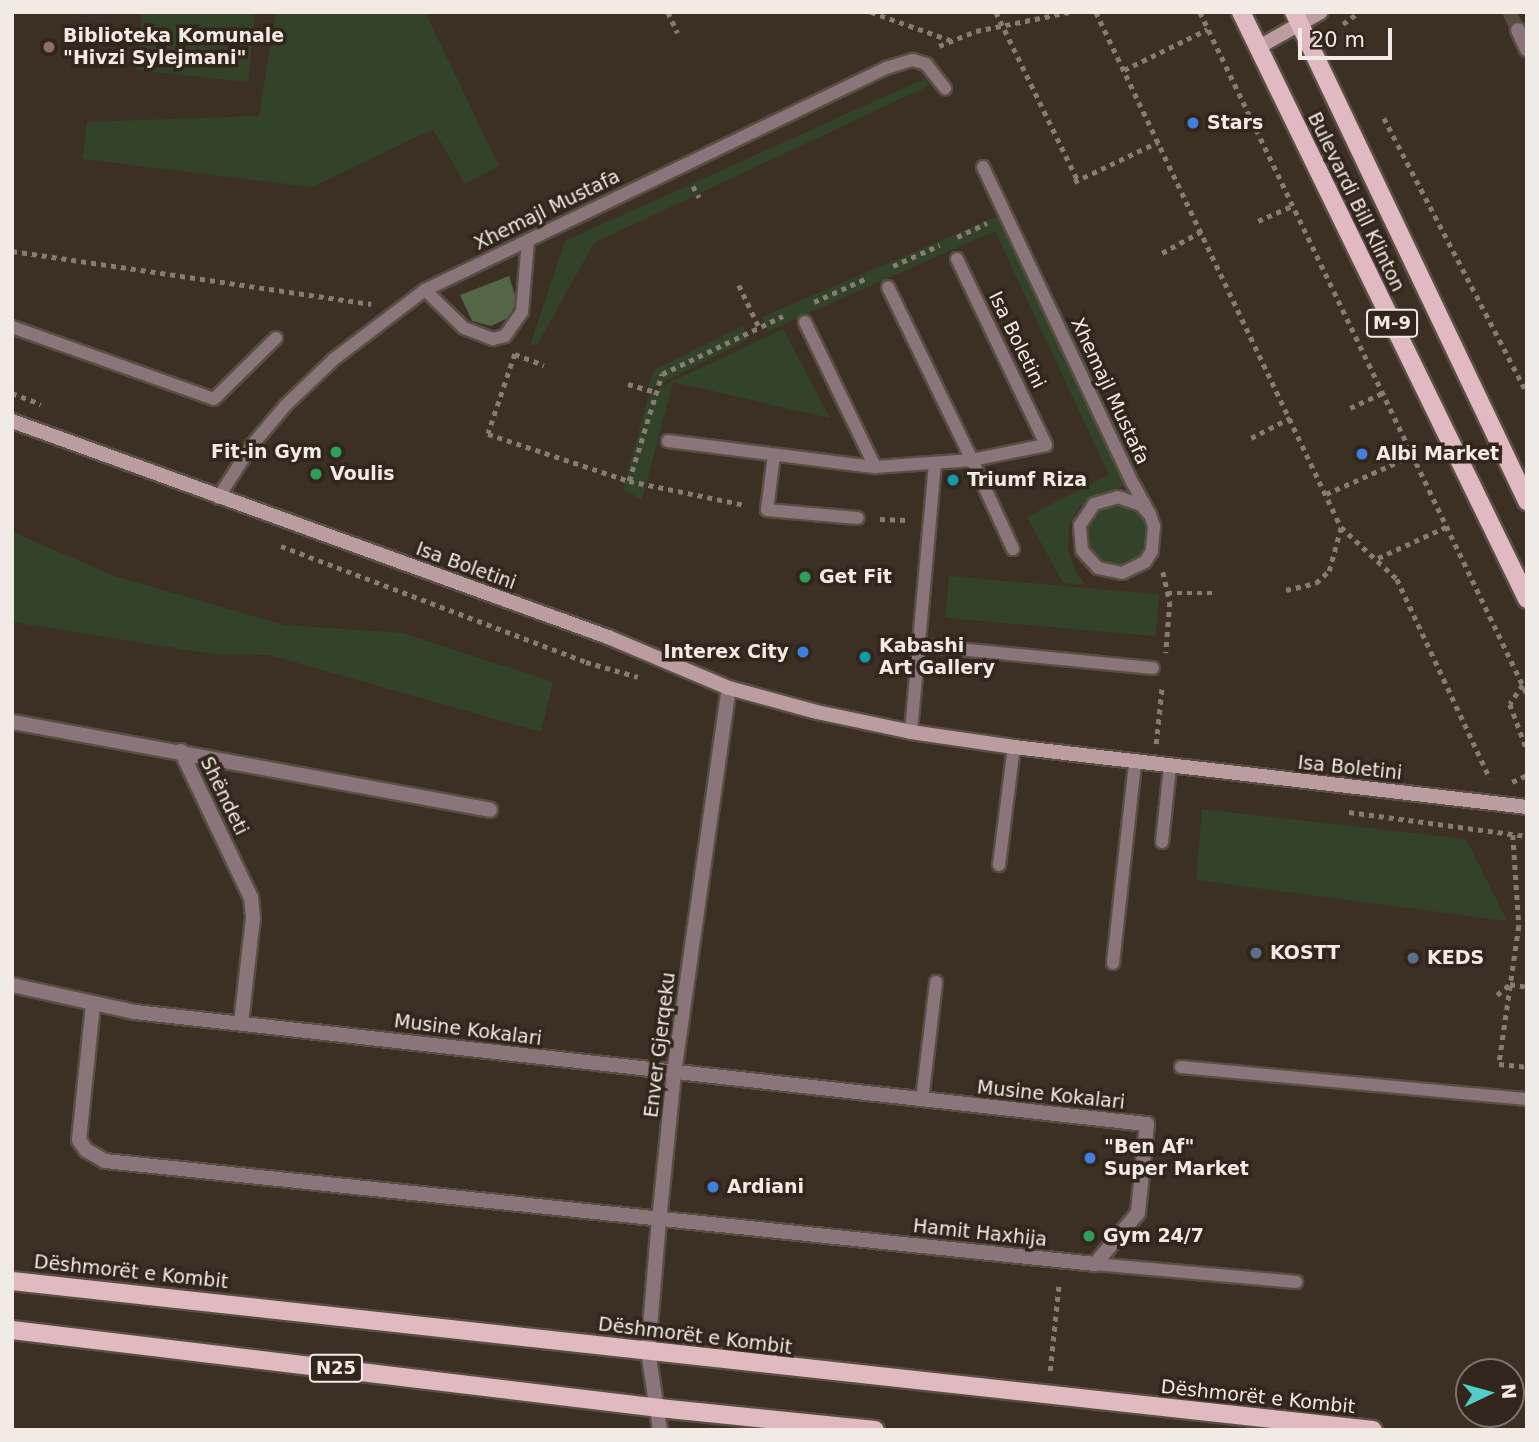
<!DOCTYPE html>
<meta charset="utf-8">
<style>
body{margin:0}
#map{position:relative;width:1539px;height:1442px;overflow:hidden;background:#3c3025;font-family:"DejaVu Sans",sans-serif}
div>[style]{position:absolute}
.green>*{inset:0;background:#334329;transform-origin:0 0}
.round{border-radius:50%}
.forest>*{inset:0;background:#536747}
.street-tunnel>*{height:14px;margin-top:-7px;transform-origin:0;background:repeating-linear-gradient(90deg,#574c42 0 14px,transparent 0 21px)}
.path>*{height:4.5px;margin-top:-2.25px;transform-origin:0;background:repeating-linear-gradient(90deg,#867c73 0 5px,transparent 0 10px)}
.roads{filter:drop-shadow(2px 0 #594e44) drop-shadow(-2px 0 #594e44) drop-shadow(0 2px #594e44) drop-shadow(0 -2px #594e44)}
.lane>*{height:12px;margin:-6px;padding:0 6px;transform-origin:6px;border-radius:6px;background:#8a767a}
.street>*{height:14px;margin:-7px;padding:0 7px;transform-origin:7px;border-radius:7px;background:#8a767a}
.secondary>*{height:14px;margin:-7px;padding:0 7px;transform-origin:7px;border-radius:7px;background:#bb9ca1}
.primary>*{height:18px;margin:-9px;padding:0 9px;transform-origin:9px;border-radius:9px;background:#e1b9c0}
.dots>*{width:19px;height:19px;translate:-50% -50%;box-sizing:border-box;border:4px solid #32261c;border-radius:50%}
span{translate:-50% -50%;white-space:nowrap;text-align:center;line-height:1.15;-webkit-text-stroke:7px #32261c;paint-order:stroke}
.shield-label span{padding:2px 5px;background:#32261c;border:2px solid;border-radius:5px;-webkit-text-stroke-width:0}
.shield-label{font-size:18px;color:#f2eae4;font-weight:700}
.poi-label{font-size:19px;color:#f2eae4;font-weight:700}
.left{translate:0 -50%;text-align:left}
.right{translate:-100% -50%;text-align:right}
.street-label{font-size:19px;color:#f2eae4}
.frame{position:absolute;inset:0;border:14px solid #f2eae4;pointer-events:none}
.north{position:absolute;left:1455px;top:1358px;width:70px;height:70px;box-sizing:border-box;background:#32261c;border:2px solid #7f746c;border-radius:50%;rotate:85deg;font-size:19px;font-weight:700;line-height:28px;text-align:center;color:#f2eae4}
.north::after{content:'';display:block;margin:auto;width:24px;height:32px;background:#54cdc8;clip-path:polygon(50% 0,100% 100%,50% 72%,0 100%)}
.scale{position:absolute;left:1298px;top:28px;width:94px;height:32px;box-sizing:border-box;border:4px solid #f2eae4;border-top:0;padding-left:9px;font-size:21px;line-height:24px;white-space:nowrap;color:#f2eae4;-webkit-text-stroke:5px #32261c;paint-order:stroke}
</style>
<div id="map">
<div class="green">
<div style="clip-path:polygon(142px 12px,255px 12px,248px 82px,136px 70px)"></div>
<div style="clip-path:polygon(276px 12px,425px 12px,499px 166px,465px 184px,433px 129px,312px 187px,83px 159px,87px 122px,259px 116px)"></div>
<div style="clip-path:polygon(926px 78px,928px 86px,594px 243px,537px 345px,530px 345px,565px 241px)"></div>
<div style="clip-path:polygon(998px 216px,1010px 224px,1132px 482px,1080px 506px,1069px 526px,1068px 550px,1077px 575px,1086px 585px,1063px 583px,1027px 517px,1109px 475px,995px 231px,768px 331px,762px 317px)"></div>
<div style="clip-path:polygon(743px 326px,748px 339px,647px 391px,654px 370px)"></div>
<div style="clip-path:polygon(783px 329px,830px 418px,673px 382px,642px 500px,623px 489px,649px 394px,673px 381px)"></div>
<div class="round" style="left:1087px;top:505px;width:60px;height:60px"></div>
<div style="clip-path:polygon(12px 532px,114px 576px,284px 625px,403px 633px,553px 682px,541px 732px,269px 655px,213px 654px,12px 622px)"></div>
<div style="left:949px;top:576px;width:211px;height:42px;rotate:5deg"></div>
<div style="clip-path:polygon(1202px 809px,1466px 839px,1507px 921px,1196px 880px)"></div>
</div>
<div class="forest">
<div style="clip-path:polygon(509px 276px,517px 302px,508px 318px,491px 326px,472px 321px,460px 295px)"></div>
</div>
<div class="street-tunnel">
<div style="left:1509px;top:12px;width:20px;rotate:63deg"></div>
</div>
<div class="path">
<div style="left:668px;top:12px;width:23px;rotate:65deg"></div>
<div style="left:871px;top:12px;width:84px;rotate:19.5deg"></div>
<div style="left:996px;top:12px;width:186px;rotate:64.1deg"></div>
<div style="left:1096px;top:12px;width:570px;rotate:64.56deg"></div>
<div style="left:1341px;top:527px;width:76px;rotate:42.9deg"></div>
<div style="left:1397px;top:579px;width:220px;rotate:65deg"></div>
<div style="left:1200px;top:12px;width:756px;rotate:64.38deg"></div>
<div style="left:1343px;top:24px;width:20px;rotate:-37deg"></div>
<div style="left:939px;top:46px;width:40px;rotate:-22deg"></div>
<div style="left:976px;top:31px;width:95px;rotate:-11.5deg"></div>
<div style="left:1124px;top:70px;width:93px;rotate:-26deg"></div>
<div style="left:1384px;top:118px;width:310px;rotate:62.5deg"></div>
<div style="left:1074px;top:182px;width:93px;rotate:-25.5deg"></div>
<div style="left:693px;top:186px;width:13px;rotate:61deg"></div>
<div style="left:1258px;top:221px;width:39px;rotate:-24deg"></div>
<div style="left:957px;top:237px;width:33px;rotate:-25deg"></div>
<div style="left:12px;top:251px;width:363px;rotate:8.4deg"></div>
<div style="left:1162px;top:253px;width:46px;rotate:-28.8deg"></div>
<div style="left:893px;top:266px;width:51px;rotate:-24.1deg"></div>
<div style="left:739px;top:285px;width:47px;rotate:64.5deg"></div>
<div style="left:814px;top:302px;width:60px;rotate:-24.4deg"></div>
<div style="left:515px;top:354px;width:31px;rotate:21deg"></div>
<div style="left:515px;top:354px;width:84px;rotate:108.6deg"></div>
<div style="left:488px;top:434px;width:149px;rotate:18.4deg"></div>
<div style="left:629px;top:481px;width:118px;rotate:11.7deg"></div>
<div style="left:628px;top:384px;width:29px;rotate:16deg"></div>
<div style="left:12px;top:393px;width:31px;rotate:21deg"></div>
<div style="left:1350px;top:408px;width:38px;rotate:-25deg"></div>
<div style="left:1251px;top:438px;width:44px;rotate:-27.1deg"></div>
<div style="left:629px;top:481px;width:112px;rotate:-72.9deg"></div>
<div style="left:662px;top:374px;width:134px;rotate:-25.6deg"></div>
<div style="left:1326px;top:494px;width:96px;rotate:-23.9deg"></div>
<div style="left:880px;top:519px;width:27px;rotate:2deg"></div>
<div style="left:281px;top:546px;width:326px;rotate:20.8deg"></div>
<div style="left:586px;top:662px;width:54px;rotate:16.1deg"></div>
<div style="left:1378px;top:558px;width:77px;rotate:-24.6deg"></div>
<div style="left:1163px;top:572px;width:31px;rotate:77deg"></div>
<div style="left:1170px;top:602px;width:51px;rotate:94.5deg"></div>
<div style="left:1286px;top:590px;width:31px;rotate:-13deg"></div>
<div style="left:1316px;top:583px;width:18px;rotate:-43deg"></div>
<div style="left:1329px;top:571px;width:46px;rotate:-74.7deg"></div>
<div style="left:1167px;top:593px;width:50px"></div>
<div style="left:1523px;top:685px;width:23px;rotate:124deg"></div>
<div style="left:1510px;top:704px;width:49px;rotate:69.7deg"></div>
<div style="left:1156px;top:744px;width:58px;rotate:-84.1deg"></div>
<div style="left:1512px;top:782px;width:17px;rotate:-25deg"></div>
<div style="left:1349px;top:812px;width:180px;rotate:7.7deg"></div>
<div style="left:1513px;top:835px;width:91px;rotate:86.2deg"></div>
<div style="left:1519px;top:926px;width:139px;rotate:98.2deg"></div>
<div style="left:1499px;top:1064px;width:28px;rotate:6deg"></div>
<div style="left:1497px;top:995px;width:17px;rotate:-40deg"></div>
<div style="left:1510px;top:984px;width:17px;rotate:10deg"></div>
<div style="left:1050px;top:1371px;width:89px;rotate:-84.2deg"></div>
</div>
<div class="roads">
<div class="lane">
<div style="left:983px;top:167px;width:348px;rotate:64.7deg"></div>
<div style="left:1132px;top:482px;width:38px;rotate:61deg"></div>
<div style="left:1150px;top:515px;width:12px;rotate:70deg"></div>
<div style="left:1154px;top:526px;width:25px;rotate:95deg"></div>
<div style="left:1152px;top:551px;width:13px;rotate:122deg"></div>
<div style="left:1145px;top:562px;width:25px;rotate:154deg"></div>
<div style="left:1122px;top:573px;width:25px;rotate:-168deg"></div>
<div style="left:1098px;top:568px;width:24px;rotate:-132deg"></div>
<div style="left:1082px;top:550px;width:25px;rotate:-95deg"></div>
<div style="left:1080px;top:525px;width:25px;rotate:-56deg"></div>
<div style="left:1094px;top:504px;width:25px;rotate:-16deg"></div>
<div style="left:1118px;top:497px;width:24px;rotate:19deg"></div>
<div style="left:1141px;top:505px;width:13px;rotate:48deg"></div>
<div style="left:957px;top:259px;width:206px;rotate:64.4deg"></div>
<div style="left:1046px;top:445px;width:76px;rotate:168.5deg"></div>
<div style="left:972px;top:460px;width:98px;rotate:65.3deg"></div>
<div style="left:425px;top:290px;width:54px;rotate:44.3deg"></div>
<div style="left:464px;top:328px;width:31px;rotate:21deg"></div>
<div style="left:493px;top:339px;width:12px;rotate:-14deg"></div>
<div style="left:505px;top:336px;width:29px;rotate:-55deg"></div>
<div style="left:522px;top:312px;width:72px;rotate:-85.2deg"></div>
<div style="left:805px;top:322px;width:161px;rotate:64.2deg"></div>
<div style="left:12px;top:327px;width:214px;rotate:19.6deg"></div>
<div style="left:214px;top:399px;width:87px;rotate:-44.5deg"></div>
<div style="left:668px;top:441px;width:209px;rotate:7.2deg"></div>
<div style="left:875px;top:467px;width:97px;rotate:-4.1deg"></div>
<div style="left:972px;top:460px;width:192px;rotate:-115.9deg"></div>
<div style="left:774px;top:455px;width:55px;rotate:97.3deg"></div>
<div style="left:767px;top:510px;width:91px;rotate:5deg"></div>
<div style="left:218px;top:498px;width:63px;rotate:-57.3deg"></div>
<div style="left:252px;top:445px;width:52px;rotate:-49.6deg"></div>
<div style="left:286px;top:405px;width:66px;rotate:-43.8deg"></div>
<div style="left:334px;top:359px;width:114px;rotate:-37.2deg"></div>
<div style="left:425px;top:290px;width:512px;rotate:-25.71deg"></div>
<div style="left:886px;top:68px;width:28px;rotate:-17deg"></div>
<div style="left:913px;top:60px;width:14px;rotate:17deg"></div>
<div style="left:926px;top:64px;width:31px;rotate:52deg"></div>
<div style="left:918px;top:645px;width:236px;rotate:5.6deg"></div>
<div style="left:911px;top:732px;width:268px;rotate:-84.9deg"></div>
<div style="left:1162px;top:842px;width:75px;rotate:-83.9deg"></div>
<div style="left:999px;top:865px;width:119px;rotate:-82.8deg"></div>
<div style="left:1113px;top:963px;width:201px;rotate:-83.7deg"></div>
<div style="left:1181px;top:1067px;width:347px;rotate:5.3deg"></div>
<div style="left:922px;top:1100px;width:119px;rotate:-83.2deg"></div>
<div style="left:1095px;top:1264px;width:202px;rotate:5.1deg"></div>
</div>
<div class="street">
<div style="left:1518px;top:30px;width:21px;rotate:65deg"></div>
<div style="left:12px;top:722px;width:486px;rotate:10.4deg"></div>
<div style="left:181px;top:751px;width:163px;rotate:64.5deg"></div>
<div style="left:251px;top:898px;width:20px;rotate:84deg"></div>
<div style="left:253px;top:918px;width:106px;rotate:96.5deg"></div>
<div style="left:12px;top:985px;width:126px;rotate:12.4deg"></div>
<div style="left:135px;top:1012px;width:1018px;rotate:6.32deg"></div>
<div style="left:1147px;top:1124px;width:89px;rotate:95.8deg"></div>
<div style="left:1138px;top:1213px;width:67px;rotate:130.1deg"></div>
<div style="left:1095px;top:1264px;width:995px;rotate:-174.06deg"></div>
<div style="left:105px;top:1161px;width:22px;rotate:-150deg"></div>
<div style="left:86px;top:1150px;width:12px;rotate:-125deg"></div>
<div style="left:79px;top:1140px;width:136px;rotate:-84.1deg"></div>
<div style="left:660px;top:1430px;width:80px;rotate:-98.6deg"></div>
<div style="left:648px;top:1351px;width:130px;rotate:-85.2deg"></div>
<div style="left:659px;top:1221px;width:149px;rotate:-84.2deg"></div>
<div style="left:674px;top:1073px;width:389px;rotate:-81.9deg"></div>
</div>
<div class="secondary">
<div style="left:1257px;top:48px;width:73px;rotate:-29.4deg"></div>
<div style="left:12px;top:421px;width:634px;rotate:19.92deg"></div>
<div style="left:608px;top:637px;width:131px;rotate:22.9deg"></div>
<div style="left:729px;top:688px;width:91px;rotate:15.3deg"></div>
<div style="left:817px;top:712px;width:96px;rotate:12deg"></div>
<div style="left:911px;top:732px;width:104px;rotate:8.3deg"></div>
<div style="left:1014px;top:747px;width:516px;rotate:6.67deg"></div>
</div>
<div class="primary">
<div style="left:1241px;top:12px;width:653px;rotate:64.02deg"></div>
<div style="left:1294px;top:12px;width:542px;rotate:64.52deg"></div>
<div style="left:12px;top:1281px;width:1369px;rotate:6.25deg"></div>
<div style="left:12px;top:1330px;width:652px;rotate:6.87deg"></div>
<div style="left:659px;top:1408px;width:217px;rotate:5.8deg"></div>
</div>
</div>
<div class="dots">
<div style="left:49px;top:47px;background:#8d6e63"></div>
<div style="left:1193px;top:123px;background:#3f7fe0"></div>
<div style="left:336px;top:452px;background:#2e9e5b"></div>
<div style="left:1362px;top:454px;background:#3f7fe0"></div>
<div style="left:316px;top:474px;background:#2e9e5b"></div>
<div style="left:953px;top:480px;background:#0f9aa8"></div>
<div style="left:805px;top:577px;background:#2e9e5b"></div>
<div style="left:803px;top:652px;background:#3f7fe0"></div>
<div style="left:865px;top:657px;background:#0f9aa8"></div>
<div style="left:1256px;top:953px;background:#5c6f8a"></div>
<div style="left:1413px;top:958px;background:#5c6f8a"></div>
<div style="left:1090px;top:1158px;background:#3f7fe0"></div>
<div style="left:713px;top:1187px;background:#3f7fe0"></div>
<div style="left:1089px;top:1236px;background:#2e9e5b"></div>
</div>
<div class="shield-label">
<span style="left:1392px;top:323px">M-9</span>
<span style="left:336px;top:1368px">N25</span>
</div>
<div class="poi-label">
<span class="left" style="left:63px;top:47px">Biblioteka Komunale<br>"Hivzi Sylejmani"</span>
<span class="left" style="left:1207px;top:123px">Stars</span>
<span class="right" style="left:322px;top:452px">Fit-in Gym</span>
<span class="left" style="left:1376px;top:454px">Albi Market</span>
<span class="left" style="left:330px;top:474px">Voulis</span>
<span class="left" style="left:967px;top:480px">Triumf Riza</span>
<span class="left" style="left:819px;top:577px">Get Fit</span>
<span class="left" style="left:879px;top:657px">Kabashi<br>Art Gallery</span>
<span class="right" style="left:789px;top:652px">Interex City</span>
<span class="left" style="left:1270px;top:953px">KOSTT</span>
<span class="left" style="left:1427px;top:958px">KEDS</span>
<span class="left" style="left:1104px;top:1158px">"Ben Af"<br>Super Market</span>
<span class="left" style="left:727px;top:1187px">Ardiani</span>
<span class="left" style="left:1103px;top:1236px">Gym 24/7</span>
</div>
<div class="street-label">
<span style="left:1356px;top:202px;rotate:64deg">Bulevardi Bill Klinton</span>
<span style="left:547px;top:210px;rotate:-26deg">Xhemajl Mustafa</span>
<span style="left:1017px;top:340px;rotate:64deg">Isa Boletini</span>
<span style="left:1110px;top:391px;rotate:65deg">Xhemajl Mustafa</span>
<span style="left:466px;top:566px;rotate:20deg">Isa Boletini</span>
<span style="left:1350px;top:768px;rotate:6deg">Isa Boletini</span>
<span style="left:224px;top:796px;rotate:64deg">Shëndeti</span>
<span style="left:468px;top:1030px;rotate:7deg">Musine Kokalari</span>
<span style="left:660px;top:1045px;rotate:-83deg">Enver Gjerqeku</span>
<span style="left:1051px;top:1095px;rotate:6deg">Musine Kokalari</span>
<span style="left:980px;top:1233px;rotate:6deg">Hamit Haxhija</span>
<span style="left:131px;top:1272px;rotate:6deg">Dëshmorët e Kombit</span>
<span style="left:695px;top:1336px;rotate:7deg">Dëshmorët e Kombit</span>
<span style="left:1258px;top:1397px;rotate:6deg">Dëshmorët e Kombit</span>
</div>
<div class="frame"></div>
<div class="north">N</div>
<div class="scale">20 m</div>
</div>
